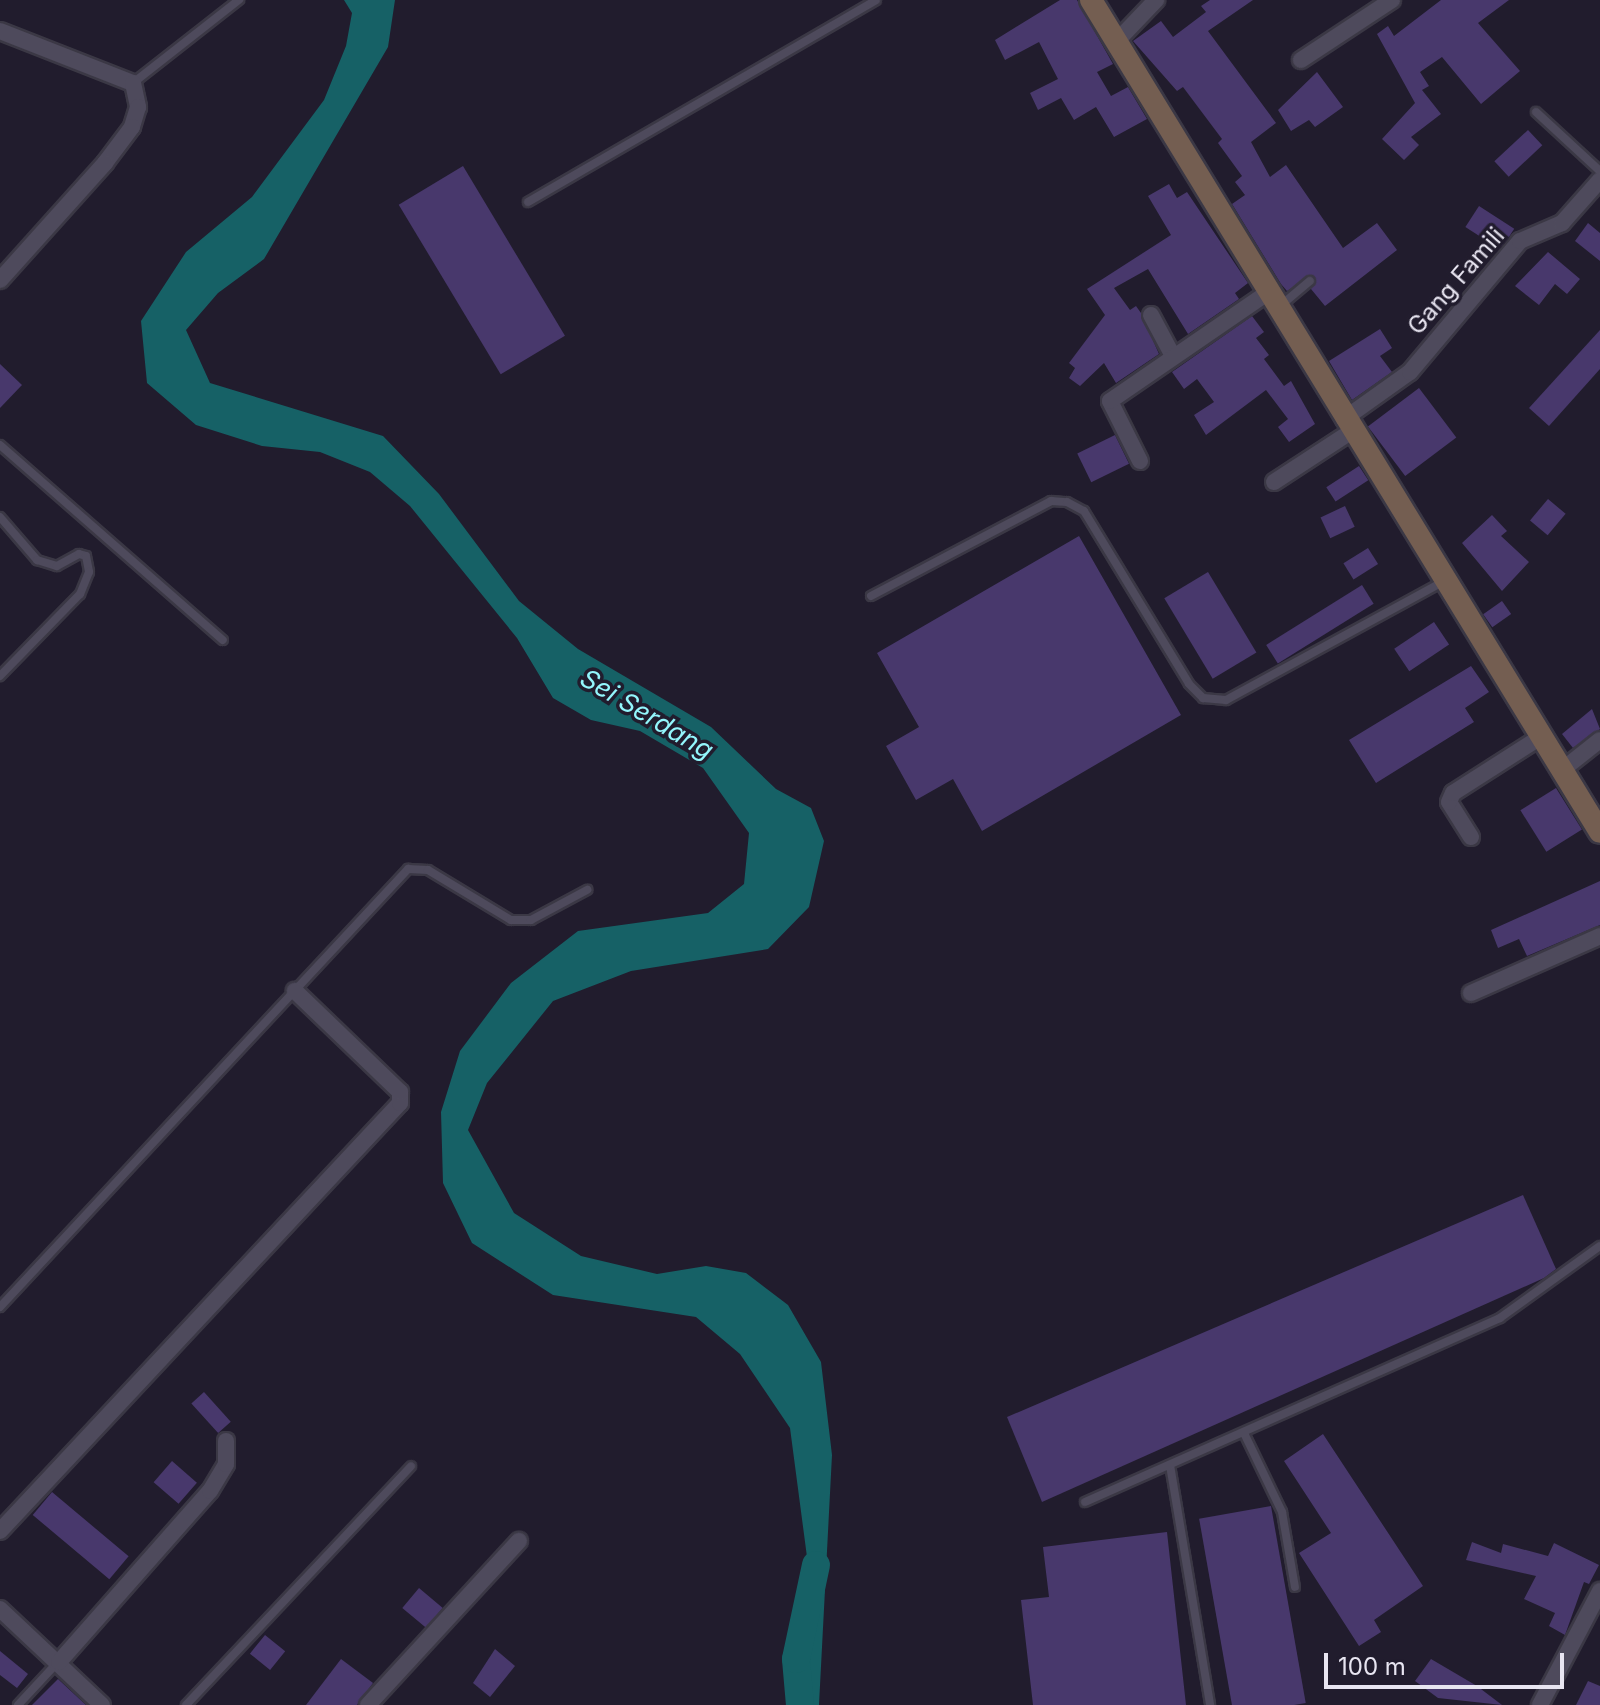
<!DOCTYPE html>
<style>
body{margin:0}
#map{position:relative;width:1600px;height:1705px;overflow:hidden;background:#211c2d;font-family:Inter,sans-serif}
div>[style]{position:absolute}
.water>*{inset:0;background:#166166}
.river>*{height:28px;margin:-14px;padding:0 14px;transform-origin:14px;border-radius:14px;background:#166166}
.building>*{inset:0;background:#48386c;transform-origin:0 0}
.roads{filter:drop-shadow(2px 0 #3b3845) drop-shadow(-2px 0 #3b3845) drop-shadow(0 2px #3b3845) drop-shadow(0 -2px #3b3845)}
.lane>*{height:8px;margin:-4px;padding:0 4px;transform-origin:4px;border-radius:4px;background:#4e4a5c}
.street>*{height:16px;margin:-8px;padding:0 8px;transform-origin:8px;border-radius:8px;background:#4e4a5c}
.secondary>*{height:22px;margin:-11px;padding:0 11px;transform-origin:11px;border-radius:11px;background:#745e51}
span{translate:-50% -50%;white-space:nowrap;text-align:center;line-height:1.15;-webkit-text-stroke:7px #211c2d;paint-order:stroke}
.street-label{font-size:24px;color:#e8e5f1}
.water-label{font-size:26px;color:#93f6fc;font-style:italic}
.scale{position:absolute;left:1324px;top:1653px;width:240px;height:36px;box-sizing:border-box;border:4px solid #e8e5f1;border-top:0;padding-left:10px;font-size:24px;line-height:28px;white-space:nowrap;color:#e8e5f1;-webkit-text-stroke:6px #211c2d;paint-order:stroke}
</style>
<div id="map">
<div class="water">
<div style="clip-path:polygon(344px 0,395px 0,388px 47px,264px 259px,218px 293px,186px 330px,210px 383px,383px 436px,439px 494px,519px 601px,578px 649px,711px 727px,776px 789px,811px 808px,824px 841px,809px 907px,768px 949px,631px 971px,553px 1001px,487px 1083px,468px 1130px,514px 1213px,581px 1256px,657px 1274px,706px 1266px,746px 1273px,788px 1305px,821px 1362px,832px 1455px,819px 1705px,797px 1705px,807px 1557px,790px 1428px,740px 1354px,696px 1317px,553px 1295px,472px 1243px,443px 1183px,441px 1112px,460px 1051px,511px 983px,578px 931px,708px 913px,744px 884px,749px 833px,703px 768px,640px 731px,591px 720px,553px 698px,517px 638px,410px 506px,370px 472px,320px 452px,262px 446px,196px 425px,147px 383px,141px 321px,186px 252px,252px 197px,324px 100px,346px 46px,352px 13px)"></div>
</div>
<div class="river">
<div style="left:800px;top:1705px;width:46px;rotate:-95deg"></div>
<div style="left:796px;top:1659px;width:96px;rotate:-78deg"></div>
</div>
<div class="building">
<div style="clip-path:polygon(1060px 0,1077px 0,1113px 64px,1097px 72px,1111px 96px,1128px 87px,1147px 119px,1114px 137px,1096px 107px,1074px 120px,1061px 98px,1038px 110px,1030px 93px,1058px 79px,1039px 42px,1005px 60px,995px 40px)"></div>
<div style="clip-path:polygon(1210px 0,1253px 0,1208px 31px,1276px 123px,1251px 142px,1270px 177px,1286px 165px,1343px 248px,1377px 223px,1397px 250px,1325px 306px,1311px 289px,1313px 275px,1287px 291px,1281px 284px,1232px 204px,1245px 195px,1235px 182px,1242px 176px,1218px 143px,1222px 139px,1183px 87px,1177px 91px,1133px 41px,1161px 21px,1173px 37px,1206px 12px,1201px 6px)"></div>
<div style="clip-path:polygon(1441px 0,1509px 0,1478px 23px,1520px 71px,1481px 104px,1442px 57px,1420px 72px,1429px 86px,1422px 90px,1441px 114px,1411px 137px,1419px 145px,1404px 160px,1382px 139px,1415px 103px,1377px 34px,1388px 26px,1394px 36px)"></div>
<div style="clip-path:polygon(1317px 72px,1343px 107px,1315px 127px,1309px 120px,1291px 131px,1278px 110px)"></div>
<div style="left:1528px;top:130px;width:21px;height:46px;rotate:47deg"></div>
<div style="left:463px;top:166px;width:198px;height:75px;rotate:59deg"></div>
<div style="clip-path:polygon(1169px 184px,1177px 198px,1187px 192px,1248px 283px,1235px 293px,1239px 299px,1188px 334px,1148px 269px,1114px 288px,1130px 310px,1136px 306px,1141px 313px,1159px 354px,1116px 383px,1104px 363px,1080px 386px,1069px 378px,1075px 368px,1069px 363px,1105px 315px,1087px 289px,1171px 235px,1148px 196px)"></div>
<div style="left:1479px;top:206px;width:42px;height:25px;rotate:33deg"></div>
<div style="clip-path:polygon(1588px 223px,1600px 233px,1600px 261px,1575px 241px)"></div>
<div style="clip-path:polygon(1548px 252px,1580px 279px,1567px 294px,1555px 284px,1539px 305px,1515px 286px)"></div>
<div style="clip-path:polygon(1252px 316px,1264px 332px,1256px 338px,1269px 355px,1264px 359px,1284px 386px,1291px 381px,1315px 424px,1289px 442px,1278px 427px,1288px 419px,1266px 390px,1206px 435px,1194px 415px,1214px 402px,1197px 379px,1184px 389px,1172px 372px)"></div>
<div style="clip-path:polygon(1380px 329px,1392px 348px,1380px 356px,1392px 372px,1352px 400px,1329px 361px)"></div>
<div style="clip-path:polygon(1600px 330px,1600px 369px,1549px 426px,1529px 408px)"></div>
<div style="clip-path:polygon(0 364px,22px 385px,0 408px)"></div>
<div style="left:1419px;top:388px;width:62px;height:64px;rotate:53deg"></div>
<div style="left:1115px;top:435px;width:32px;height:42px;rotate:64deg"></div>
<div style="left:1359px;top:466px;width:17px;height:39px;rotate:57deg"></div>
<div style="left:1548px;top:499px;width:23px;height:28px;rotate:40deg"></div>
<div style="left:1345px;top:506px;width:23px;height:27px;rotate:65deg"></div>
<div style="clip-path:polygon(1492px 515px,1507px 531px,1501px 536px,1529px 562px,1502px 591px,1462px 543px)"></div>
<div style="clip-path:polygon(1079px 536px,1181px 715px,982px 831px,953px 779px,916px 800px,886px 746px,919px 727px,877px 653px)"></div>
<div style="left:1368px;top:548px;width:19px;height:29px;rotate:58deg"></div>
<div style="left:1208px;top:572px;width:94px;height:51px;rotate:59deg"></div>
<div style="left:1362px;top:585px;width:22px;height:113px;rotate:58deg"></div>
<div style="left:1502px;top:601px;width:16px;height:23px;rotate:55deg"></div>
<div style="left:1434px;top:622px;width:27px;height:48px;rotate:56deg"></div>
<div style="clip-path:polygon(1471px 666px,1489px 692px,1465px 708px,1474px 722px,1376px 783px,1349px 740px)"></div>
<div style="clip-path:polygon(1592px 709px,1600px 729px,1573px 748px,1562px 734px)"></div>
<div style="left:1556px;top:788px;width:49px;height:42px;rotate:58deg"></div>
<div style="clip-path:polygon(1600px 881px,1600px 925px,1527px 956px,1519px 939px,1498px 948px,1491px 930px)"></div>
<div style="clip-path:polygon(1523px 1195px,1556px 1269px,1544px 1278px,1042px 1502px,1007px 1417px)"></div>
<div style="left:204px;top:1392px;width:40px;height:17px;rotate:48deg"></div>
<div style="clip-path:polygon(1323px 1434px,1423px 1586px,1374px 1620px,1381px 1632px,1359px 1646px,1299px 1553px,1331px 1533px,1284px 1461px)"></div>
<div style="left:172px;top:1461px;width:33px;height:28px;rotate:41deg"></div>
<div style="left:52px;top:1492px;width:100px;height:30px;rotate:40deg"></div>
<div style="left:1271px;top:1506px;width:200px;height:73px;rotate:80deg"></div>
<div style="clip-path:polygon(1167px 1532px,1186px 1705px,1033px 1705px,1021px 1600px,1049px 1597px,1043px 1547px)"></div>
<div style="clip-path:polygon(1472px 1542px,1501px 1553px,1503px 1544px,1548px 1556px,1554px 1543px,1599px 1565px,1589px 1584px,1584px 1582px,1565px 1635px,1549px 1626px,1555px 1613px,1524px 1599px,1536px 1576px,1466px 1560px)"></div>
<div style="left:419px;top:1588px;width:31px;height:26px;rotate:40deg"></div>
<div style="left:265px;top:1635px;width:26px;height:24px;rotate:39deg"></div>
<div style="clip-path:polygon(495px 1649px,515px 1666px,490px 1697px,473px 1683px)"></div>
<div style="clip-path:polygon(0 1651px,28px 1674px,17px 1688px,0 1675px)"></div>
<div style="clip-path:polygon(341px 1659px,373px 1683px,357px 1705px,306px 1705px)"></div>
<div style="clip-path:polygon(1431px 1659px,1477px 1686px,1502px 1705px,1438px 1698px,1415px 1681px)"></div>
<div style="clip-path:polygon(58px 1679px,86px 1705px,32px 1705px)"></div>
<div style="clip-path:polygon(1588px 1681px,1600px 1686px,1600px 1705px,1576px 1705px)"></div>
</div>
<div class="roads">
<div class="lane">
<div style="left:133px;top:83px;width:135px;rotate:-38.1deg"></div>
<div style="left:1536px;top:112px;width:87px;rotate:42.7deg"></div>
<div style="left:528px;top:202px;width:402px;rotate:-30.1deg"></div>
<div style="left:1280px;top:306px;width:39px;rotate:-40deg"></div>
<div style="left:0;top:445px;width:296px;rotate:41.2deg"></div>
<div style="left:0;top:517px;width:57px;rotate:49.3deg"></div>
<div style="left:37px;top:560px;width:21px;rotate:17deg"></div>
<div style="left:57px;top:566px;width:25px;rotate:-29deg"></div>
<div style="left:79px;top:554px;width:7px;rotate:16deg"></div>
<div style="left:86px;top:556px;width:16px;rotate:79deg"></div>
<div style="left:89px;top:572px;width:24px;rotate:112deg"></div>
<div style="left:80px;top:594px;width:115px;rotate:134.3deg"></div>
<div style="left:871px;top:596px;width:204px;rotate:-27.8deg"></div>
<div style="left:1051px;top:501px;width:16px;rotate:4deg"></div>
<div style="left:1067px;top:502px;width:19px;rotate:28deg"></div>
<div style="left:1084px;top:511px;width:202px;rotate:58.7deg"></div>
<div style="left:1189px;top:684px;width:20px;rotate:45deg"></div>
<div style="left:1203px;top:698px;width:23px;rotate:5deg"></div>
<div style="left:1226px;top:700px;width:251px;rotate:-28.6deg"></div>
<div style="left:0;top:1307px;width:599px;rotate:-47.03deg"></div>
<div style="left:408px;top:869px;width:20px;rotate:3deg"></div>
<div style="left:428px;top:870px;width:97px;rotate:31.1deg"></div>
<div style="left:511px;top:920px;width:20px"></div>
<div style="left:531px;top:920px;width:64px;rotate:-28.2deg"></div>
<div style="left:1244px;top:1433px;width:88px;rotate:64.3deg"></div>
<div style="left:1282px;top:1512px;width:76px;rotate:80.2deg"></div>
<div style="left:1170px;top:1465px;width:243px;rotate:80.5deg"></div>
<div style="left:1085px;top:1502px;width:454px;rotate:-23.9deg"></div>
<div style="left:1500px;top:1318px;width:123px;rotate:-35.8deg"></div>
<div style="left:18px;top:1705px;width:59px;rotate:-47.1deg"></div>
<div style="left:186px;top:1705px;width:328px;rotate:-46.7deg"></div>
</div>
<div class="street">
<div style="left:0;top:31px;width:143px;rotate:21.4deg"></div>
<div style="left:133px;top:83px;width:25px;rotate:78deg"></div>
<div style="left:138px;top:107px;width:21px;rotate:107deg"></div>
<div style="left:132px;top:127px;width:45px;rotate:126.9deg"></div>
<div style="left:105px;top:163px;width:157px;rotate:131.9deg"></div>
<div style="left:1117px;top:41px;width:57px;rotate:-46.4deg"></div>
<div style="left:1301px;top:60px;width:109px;rotate:-33.4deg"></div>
<div style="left:1151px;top:315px;width:47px;rotate:61.8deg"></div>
<div style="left:1344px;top:419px;width:81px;rotate:-35.5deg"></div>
<div style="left:1410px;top:372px;width:171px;rotate:-50deg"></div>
<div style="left:1520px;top:241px;width:46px;rotate:-23.2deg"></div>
<div style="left:1562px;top:223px;width:57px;rotate:-48.5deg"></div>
<div style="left:1140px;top:461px;width:67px;rotate:-116.6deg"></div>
<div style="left:1110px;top:401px;width:194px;rotate:-34.5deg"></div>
<div style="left:1274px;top:482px;width:93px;rotate:-33.2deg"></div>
<div style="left:1562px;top:770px;width:48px;rotate:-38.3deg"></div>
<div style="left:1471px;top:837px;width:41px;rotate:-122.2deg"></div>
<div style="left:1449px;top:802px;width:10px;rotate:-66deg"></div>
<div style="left:1453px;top:793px;width:106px;rotate:-32.6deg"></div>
<div style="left:1471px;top:993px;width:141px;rotate:-23.8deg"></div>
<div style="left:0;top:1531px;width:586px;rotate:-46.94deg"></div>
<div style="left:400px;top:1103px;width:11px;rotate:-90deg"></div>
<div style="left:400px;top:1092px;width:146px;rotate:-136.1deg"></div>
<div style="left:0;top:1609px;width:140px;rotate:43.3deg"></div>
<div style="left:59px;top:1662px;width:228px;rotate:-48.6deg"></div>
<div style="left:210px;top:1491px;width:31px;rotate:-59deg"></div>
<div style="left:226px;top:1464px;width:23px;rotate:-90deg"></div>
<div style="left:368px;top:1705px;width:223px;rotate:-47.4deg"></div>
<div style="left:1540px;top:1705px;width:129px;rotate:-62.2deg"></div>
</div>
<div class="secondary">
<div style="left:1091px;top:0;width:975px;rotate:58.54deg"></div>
</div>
</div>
<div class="street-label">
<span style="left:1456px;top:281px;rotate:-49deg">Gang Famili</span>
</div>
<div class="water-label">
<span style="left:647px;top:714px;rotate:31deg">Sei Serdang</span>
</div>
<div class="scale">100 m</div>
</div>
